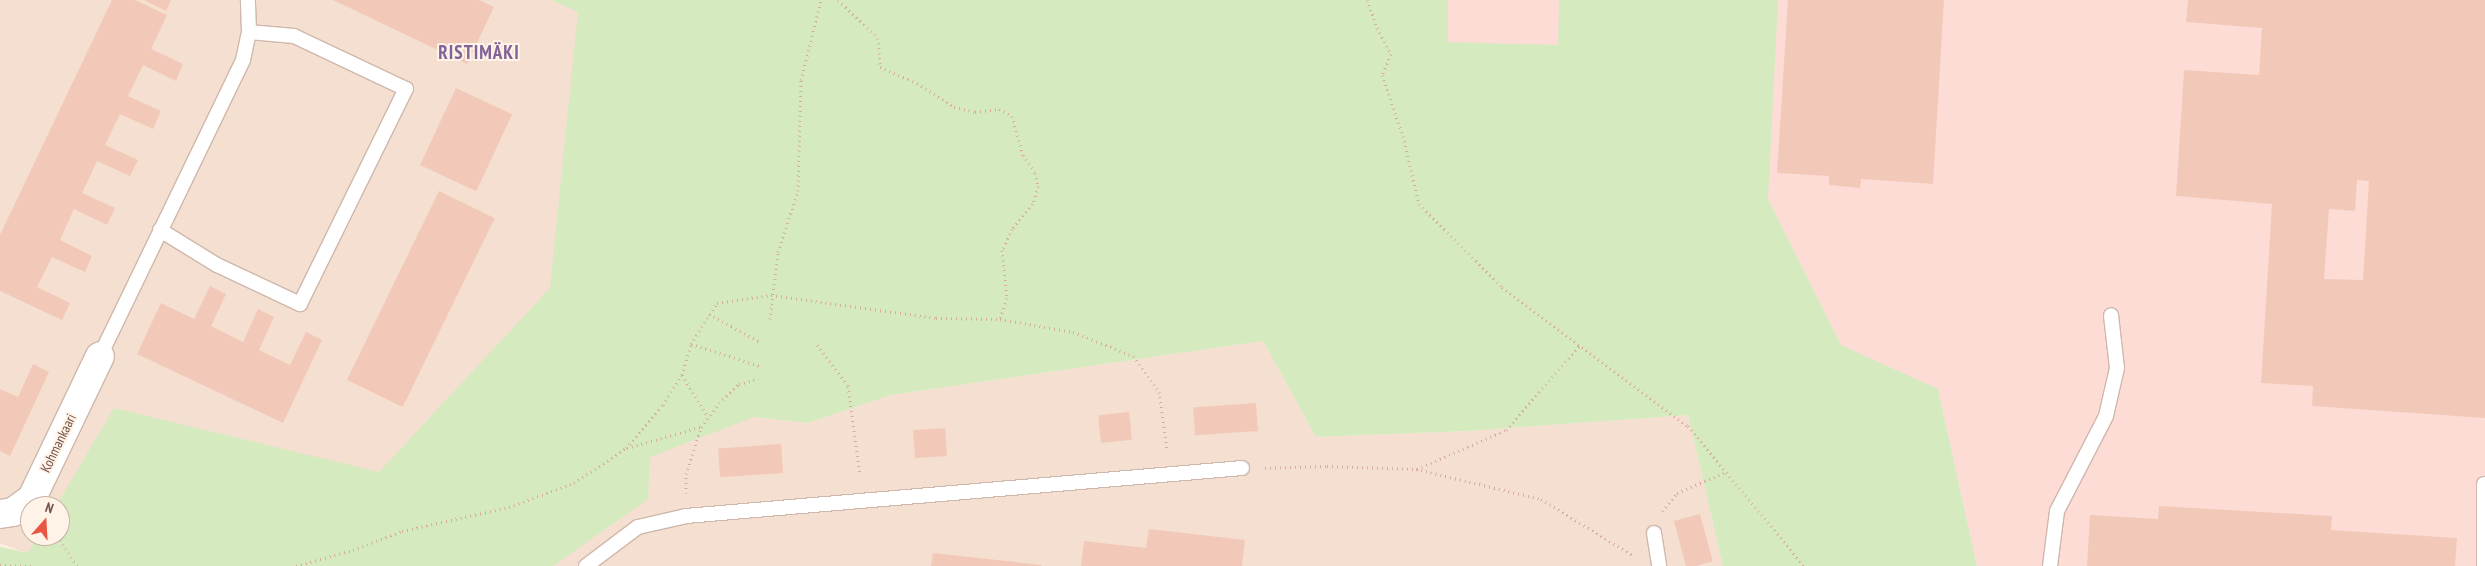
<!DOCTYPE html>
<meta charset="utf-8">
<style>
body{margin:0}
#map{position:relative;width:2485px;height:566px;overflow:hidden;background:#fcefe1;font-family:"PT Sans Narrow",sans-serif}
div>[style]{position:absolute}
.residential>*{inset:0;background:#f4dfd0}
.commercial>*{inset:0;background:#fddcd5}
.green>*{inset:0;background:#d6eac0}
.building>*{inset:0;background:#f2c9b9;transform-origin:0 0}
.path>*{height:3px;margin-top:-1.5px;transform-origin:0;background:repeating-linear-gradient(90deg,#d6ac9c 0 1px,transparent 0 5px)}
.roads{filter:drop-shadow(1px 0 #cfb7ab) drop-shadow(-1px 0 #cfb7ab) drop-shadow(0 1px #cfb7ab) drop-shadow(0 -1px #cfb7ab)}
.service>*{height:14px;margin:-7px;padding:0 7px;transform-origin:7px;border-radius:7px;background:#fff}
.minor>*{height:28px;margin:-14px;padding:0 14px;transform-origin:14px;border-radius:14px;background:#fff}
span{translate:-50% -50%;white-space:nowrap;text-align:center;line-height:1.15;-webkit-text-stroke:4px #fff3e7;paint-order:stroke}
.street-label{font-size:14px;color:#745248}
.district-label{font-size:19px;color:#806397;font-weight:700;letter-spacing:1px}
.north{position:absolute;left:20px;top:496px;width:50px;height:50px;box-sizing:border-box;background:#fff3e7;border:1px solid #c7b3a7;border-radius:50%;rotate:19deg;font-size:14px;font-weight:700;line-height:20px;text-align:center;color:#745248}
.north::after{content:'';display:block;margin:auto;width:18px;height:22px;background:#e85645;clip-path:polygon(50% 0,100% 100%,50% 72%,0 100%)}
</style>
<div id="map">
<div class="residential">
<div style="clip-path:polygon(evenodd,0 0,597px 0,754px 417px,808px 423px,891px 395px,1263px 341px,1316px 437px,1467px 431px,1688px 415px,1723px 566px,149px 566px,28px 554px,0 543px,0 0,30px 506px,60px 506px,60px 536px,30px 536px,30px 506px)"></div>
</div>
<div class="commercial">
<div style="clip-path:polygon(1448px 0,2485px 0,2485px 566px,1977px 566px,1938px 389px,1445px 220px)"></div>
</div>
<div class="green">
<div style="clip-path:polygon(552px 0,1448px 0,1448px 42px,1558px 45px,1559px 0,1778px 0,1768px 199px,1841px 345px,1938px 389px,1977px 566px,1723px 566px,1688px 415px,1467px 431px,1316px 437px,1263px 341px,891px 395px,808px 423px,754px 417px,650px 457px,648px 499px,553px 566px,0 566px,0 547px,28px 553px,38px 536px,60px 536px,60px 506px,56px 506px,114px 408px,379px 472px,550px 288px,578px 12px)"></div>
</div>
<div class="building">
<div style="clip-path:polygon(112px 0,135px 0,167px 15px,151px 49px,183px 64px,176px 81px,143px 65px,128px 96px,161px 111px,153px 129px,120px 114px,105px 145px,138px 160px,130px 176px,97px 161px,82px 193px,115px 208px,107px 225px,74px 209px,60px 240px,92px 256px,85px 272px,52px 257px,37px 287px,70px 303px,62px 320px,0 291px,0 235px)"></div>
<div style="clip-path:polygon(144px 0,171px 0,166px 11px)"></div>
<div style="clip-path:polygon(333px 0,479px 0,494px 7px,467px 64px)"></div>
<div style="clip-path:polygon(1788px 0,1944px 0,1933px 184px,1861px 179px,1860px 188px,1829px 185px,1829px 176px,1777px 173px)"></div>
<div style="clip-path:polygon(evenodd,2188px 0,2485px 0,2485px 418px,2312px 406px,2313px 386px,2261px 383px,2272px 204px,2176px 196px,2184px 70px,2259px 75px,2262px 28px,2186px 22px,2188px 0,2357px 180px,2369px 181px,2363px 280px,2324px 279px,2329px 209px,2355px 211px,2357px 180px)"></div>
<div style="left:456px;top:88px;width:62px;height:85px;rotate:25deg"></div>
<div style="left:439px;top:191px;width:62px;height:210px;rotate:26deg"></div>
<div style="clip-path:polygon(210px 286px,226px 294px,211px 326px,243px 342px,258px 309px,274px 317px,259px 350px,290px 365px,306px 332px,322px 340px,283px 423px,137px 354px,161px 303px,194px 319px)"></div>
<div style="clip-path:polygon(33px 364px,49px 372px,10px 456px,0 451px,0 389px,18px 397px)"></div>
<div style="left:1256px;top:403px;width:28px;height:63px;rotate:86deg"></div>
<div style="left:1129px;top:412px;width:28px;height:31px;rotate:84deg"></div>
<div style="left:945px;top:428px;width:28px;height:32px;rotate:86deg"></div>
<div style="left:781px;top:444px;width:29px;height:63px;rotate:86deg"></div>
<div style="clip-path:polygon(2159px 506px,2332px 516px,2331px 530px,2457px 538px,2455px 566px,2087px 566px,2090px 515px,2158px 519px)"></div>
<div style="left:1700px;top:514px;width:49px;height:27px;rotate:75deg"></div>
<div style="clip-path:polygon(1149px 529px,1245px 540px,1242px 566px,1081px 566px,1084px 541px,1146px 548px)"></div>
<div style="clip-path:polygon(933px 553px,1042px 565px,1042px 566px,931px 566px)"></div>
</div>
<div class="path">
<div style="left:838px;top:0;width:55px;rotate:43.5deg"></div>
<div style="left:878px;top:38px;width:29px;rotate:86deg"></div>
<div style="left:880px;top:67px;width:40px;rotate:23.4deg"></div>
<div style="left:917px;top:83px;width:44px;rotate:33deg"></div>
<div style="left:954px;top:107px;width:22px;rotate:13deg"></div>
<div style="left:975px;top:112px;width:24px;rotate:-7deg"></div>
<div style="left:999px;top:109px;width:15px;rotate:28deg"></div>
<div style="left:1012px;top:116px;width:41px;rotate:74.2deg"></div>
<div style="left:1023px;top:155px;width:22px;rotate:56deg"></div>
<div style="left:1035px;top:173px;width:13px;rotate:77deg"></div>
<div style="left:1038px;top:186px;width:19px;rotate:106deg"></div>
<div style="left:1033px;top:204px;width:33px;rotate:130deg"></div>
<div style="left:1012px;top:229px;width:23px;rotate:115deg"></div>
<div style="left:1002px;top:250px;width:48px;rotate:84.1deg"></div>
<div style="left:1007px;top:298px;width:22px;rotate:108deg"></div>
<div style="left:1367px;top:0;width:30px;rotate:70deg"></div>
<div style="left:1377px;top:28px;width:30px;rotate:62deg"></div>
<div style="left:1391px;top:54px;width:23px;rotate:113deg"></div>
<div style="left:1382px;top:75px;width:65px;rotate:71deg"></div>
<div style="left:1403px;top:136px;width:70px;rotate:76.8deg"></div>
<div style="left:1419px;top:204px;width:117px;rotate:45deg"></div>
<div style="left:1502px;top:287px;width:232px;rotate:36.8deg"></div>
<div style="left:1688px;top:426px;width:182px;rotate:50.4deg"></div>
<div style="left:709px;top:314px;width:60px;rotate:28.7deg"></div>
<div style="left:770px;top:319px;width:67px;rotate:-83.2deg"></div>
<div style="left:778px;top:252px;width:64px;rotate:-71.8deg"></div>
<div style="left:798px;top:191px;width:111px;rotate:-88.5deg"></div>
<div style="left:801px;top:80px;width:82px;rotate:-76deg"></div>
<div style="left:691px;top:344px;width:72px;rotate:17.7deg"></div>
<div style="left:817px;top:345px;width:51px;rotate:52.9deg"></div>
<div style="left:848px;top:386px;width:90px;rotate:82.3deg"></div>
<div style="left:682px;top:375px;width:49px;rotate:58.2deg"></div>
<div style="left:627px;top:448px;width:76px;rotate:-16deg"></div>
<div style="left:1265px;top:468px;width:62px;rotate:-1.8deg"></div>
<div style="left:1327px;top:466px;width:89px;rotate:1.9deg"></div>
<div style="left:1416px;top:469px;width:129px;rotate:13.5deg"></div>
<div style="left:1541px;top:499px;width:107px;rotate:31.6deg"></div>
<div style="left:1417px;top:469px;width:97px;rotate:-23.7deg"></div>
<div style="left:1506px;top:430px;width:113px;rotate:-49deg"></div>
<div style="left:686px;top:493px;width:19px;rotate:-90deg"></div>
<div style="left:686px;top:474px;width:49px;rotate:-72.3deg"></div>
<div style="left:701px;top:427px;width:30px;rotate:-53deg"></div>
<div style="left:719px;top:403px;width:28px;rotate:-44deg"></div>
<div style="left:739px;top:384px;width:20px;rotate:-15deg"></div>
<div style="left:1662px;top:511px;width:23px;rotate:-50deg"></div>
<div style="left:1677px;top:493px;width:53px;rotate:-23.2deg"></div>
<div style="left:57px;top:536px;width:36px;rotate:56deg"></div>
<div style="left:0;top:565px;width:33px;rotate:2deg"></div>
<div style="left:296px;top:566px;width:59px;rotate:-15.7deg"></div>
<div style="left:353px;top:550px;width:53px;rotate:-21.2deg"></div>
<div style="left:402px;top:531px;width:110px;rotate:-12.6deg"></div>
<div style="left:509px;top:507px;width:69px;rotate:-20.3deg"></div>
<div style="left:574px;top:483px;width:63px;rotate:-33.9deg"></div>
<div style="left:626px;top:448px;width:57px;rotate:-49.3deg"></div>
<div style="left:663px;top:405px;width:36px;rotate:-58deg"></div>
<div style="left:682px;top:375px;width:32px;rotate:-74deg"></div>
<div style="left:691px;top:344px;width:49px;rotate:-57.6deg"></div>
<div style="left:717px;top:303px;width:55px;rotate:-8.4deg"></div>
<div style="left:771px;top:295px;width:167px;rotate:7.9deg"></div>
<div style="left:936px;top:318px;width:64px;rotate:0.9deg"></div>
<div style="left:1000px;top:319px;width:74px;rotate:10.1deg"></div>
<div style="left:1073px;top:332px;width:65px;rotate:21.8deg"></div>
<div style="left:1133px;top:356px;width:44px;rotate:54.2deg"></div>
<div style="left:1159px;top:392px;width:58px;rotate:82deg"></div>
</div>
<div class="roads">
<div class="service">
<div style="left:160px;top:230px;width:67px;rotate:31.6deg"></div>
<div style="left:217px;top:265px;width:92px;rotate:25.2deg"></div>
<div style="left:300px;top:304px;width:240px;rotate:-63.8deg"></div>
<div style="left:406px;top:89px;width:124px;rotate:-154.7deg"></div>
<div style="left:294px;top:36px;width:45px;rotate:-174.9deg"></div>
<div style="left:100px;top:356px;width:329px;rotate:-64.2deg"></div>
<div style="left:243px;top:60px;width:29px;rotate:-78deg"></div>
<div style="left:249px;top:32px;width:32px;rotate:-92deg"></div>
<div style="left:1654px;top:533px;width:33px;rotate:81deg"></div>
<div style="left:586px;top:566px;width:65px;rotate:-36.9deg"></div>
<div style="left:638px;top:527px;width:49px;rotate:-12.9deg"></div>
<div style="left:686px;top:516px;width:558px;rotate:-4.93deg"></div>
<div style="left:2050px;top:566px;width:55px;rotate:-82.7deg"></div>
<div style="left:2057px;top:511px;width:107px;rotate:-62.7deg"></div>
<div style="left:2106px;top:416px;width:49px;rotate:-77.1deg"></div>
<div style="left:2117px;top:368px;width:53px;rotate:-96.5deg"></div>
<div style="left:2484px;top:566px;width:82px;rotate:-90deg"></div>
</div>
<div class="minor">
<div style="left:0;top:514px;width:13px;rotate:-9deg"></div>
<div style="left:13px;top:512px;width:24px;rotate:-36deg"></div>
<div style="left:32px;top:498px;width:157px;rotate:-64.4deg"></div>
</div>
</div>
<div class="street-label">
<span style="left:58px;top:443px;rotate:-64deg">Kohmankaari</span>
</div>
<div class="district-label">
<span style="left:479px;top:53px">RISTIMÄKI</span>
</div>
<div class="north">N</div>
</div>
